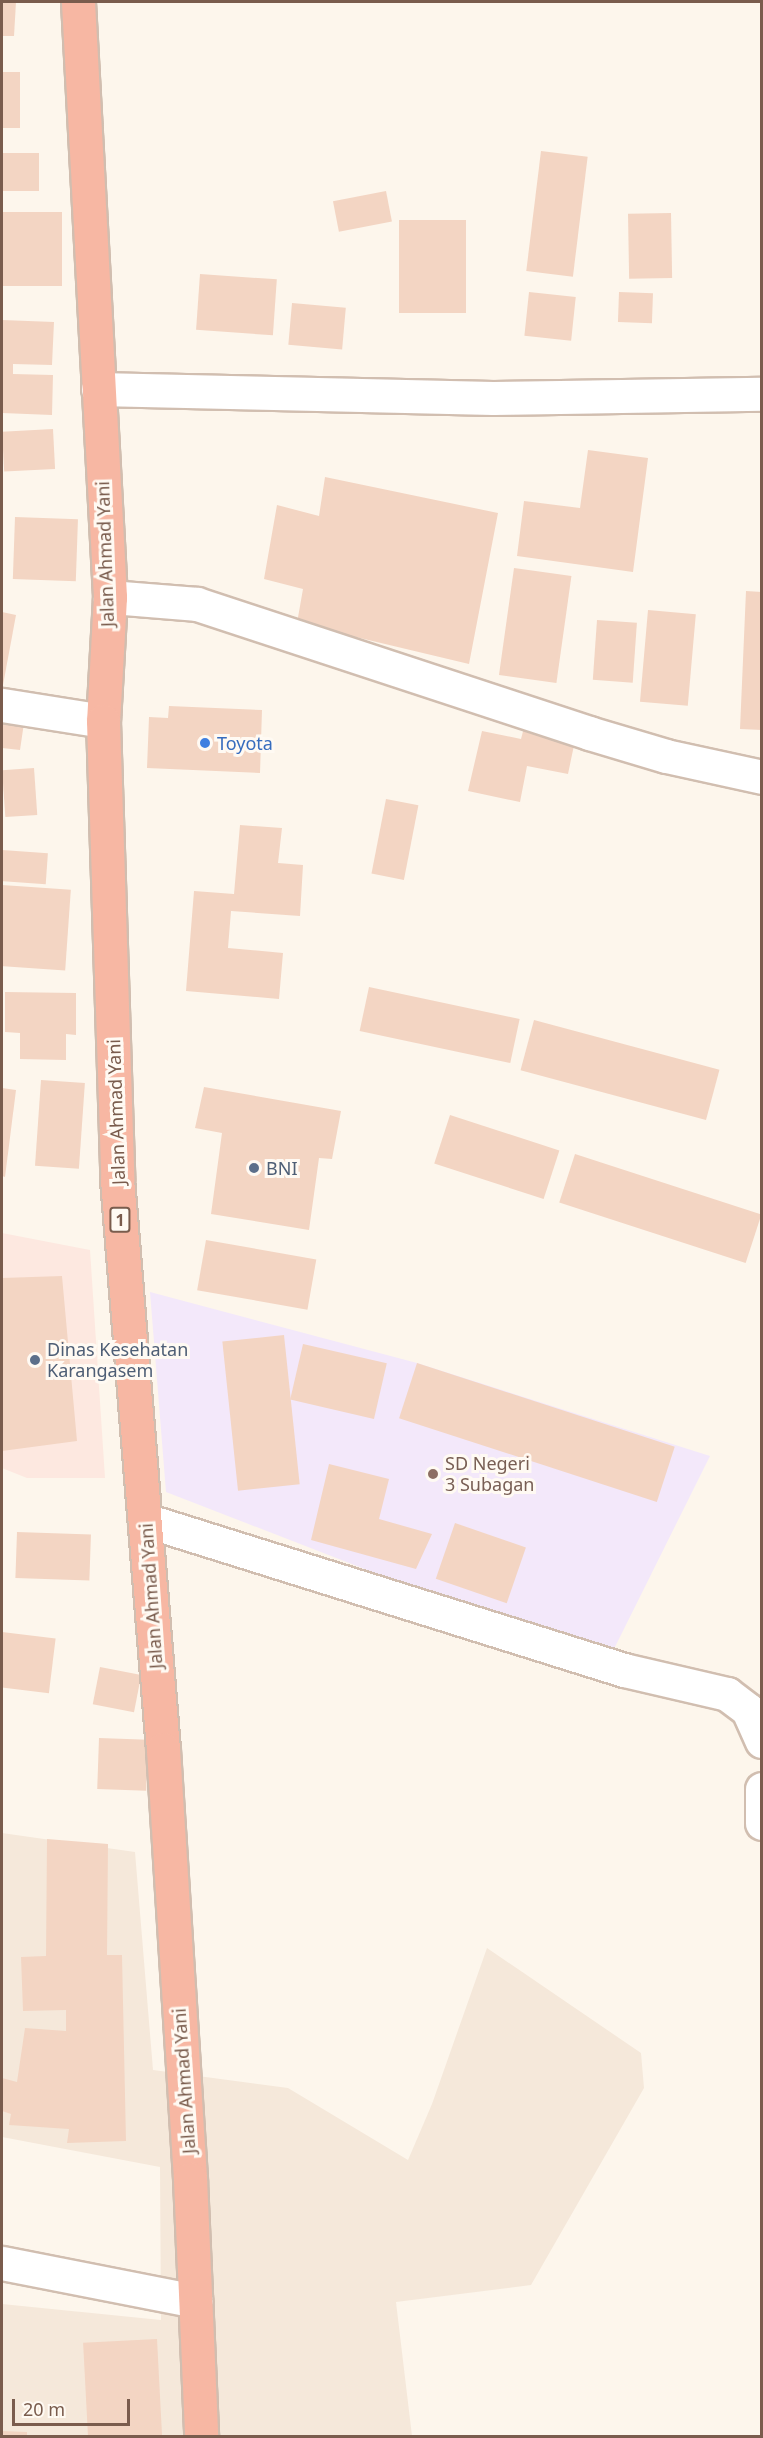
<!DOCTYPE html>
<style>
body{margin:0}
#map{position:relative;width:763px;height:2438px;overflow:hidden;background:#fdf6ec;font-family:"Noto Sans",sans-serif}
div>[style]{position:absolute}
.residential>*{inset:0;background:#f5e8da}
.commercial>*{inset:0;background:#fde8e0}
.education>*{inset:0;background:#f3e8fa}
.building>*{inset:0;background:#f3d5c3;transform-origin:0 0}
.roads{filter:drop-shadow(2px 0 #d1beb0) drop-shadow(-2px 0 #d1beb0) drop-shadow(0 2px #d1beb0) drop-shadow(0 -2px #d1beb0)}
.minor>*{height:33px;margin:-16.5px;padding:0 16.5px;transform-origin:16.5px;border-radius:16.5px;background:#fff}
.highway>*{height:33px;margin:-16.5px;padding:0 16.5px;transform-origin:16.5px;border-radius:16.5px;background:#f7b7a3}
.dots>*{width:16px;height:16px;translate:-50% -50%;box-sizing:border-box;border:3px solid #fffaf3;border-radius:50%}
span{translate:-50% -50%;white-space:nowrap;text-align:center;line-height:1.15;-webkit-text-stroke:6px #fffaf3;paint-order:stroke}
.shield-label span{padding:2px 4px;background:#fffaf3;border:2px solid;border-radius:4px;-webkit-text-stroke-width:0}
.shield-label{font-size:16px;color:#7a5c4d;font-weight:700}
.street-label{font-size:18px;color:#7a5c4d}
.shop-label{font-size:18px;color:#366cbe}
.left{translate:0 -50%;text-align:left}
.service-label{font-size:18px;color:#4e5e75}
.education-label{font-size:18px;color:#785e54}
.frame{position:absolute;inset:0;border:3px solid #7a5c4d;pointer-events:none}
.scale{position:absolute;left:12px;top:2399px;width:118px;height:27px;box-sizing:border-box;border:3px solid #7a5c4d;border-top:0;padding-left:8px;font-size:18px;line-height:21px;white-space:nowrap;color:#7a5c4d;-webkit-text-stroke:4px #fffaf3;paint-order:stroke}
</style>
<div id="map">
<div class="residential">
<div style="clip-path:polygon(2px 1833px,135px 1852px,153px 2070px,288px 2088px,408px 2160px,432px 2104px,487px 1948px,641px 2053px,644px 2088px,531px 2285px,396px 2302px,412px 2436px,2px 2436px,2px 2304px,161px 2320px,160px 2167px,2px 2137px)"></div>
</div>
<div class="commercial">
<div style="clip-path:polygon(2px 1233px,90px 1250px,105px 1478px,27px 1478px,2px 1468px)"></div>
</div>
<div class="education">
<div style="clip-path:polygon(150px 1292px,417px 1363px,710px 1456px,607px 1663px,166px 1492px)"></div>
</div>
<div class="building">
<div style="clip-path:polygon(2px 2px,16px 2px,14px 36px,2px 36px)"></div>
<div style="left:2px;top:72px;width:18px;height:56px"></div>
<div style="left:541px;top:151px;width:47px;height:121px;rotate:7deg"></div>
<div style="left:2px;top:153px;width:37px;height:38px"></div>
<div style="left:386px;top:191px;width:31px;height:54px;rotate:79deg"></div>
<div style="left:2px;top:212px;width:60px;height:74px"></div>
<div style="left:671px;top:213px;width:65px;height:43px;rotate:89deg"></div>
<div style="left:399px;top:220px;width:67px;height:93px"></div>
<div style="left:200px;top:274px;width:77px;height:56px;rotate:4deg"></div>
<div style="left:529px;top:292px;width:47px;height:44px;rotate:6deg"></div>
<div style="left:619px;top:292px;width:34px;height:30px;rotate:2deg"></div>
<div style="left:292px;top:303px;width:54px;height:42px;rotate:5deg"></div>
<div style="clip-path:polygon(2px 320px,54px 322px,52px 365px,13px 364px,13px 374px,53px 375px,52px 415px,2px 413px)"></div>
<div style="left:53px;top:429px;width:40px;height:51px;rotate:87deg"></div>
<div style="clip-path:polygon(588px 450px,648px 458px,633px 572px,517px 556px,524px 501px,580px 508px)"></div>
<div style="clip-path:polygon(325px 477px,498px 513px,469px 664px,297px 623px,303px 589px,264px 579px,277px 505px,319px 516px)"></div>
<div style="left:15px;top:517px;width:63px;height:62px;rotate:2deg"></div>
<div style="left:514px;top:568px;width:58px;height:108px;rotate:8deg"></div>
<div style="clip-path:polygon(746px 591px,762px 592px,762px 730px,740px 729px)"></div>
<div style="left:648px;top:610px;width:48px;height:92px;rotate:5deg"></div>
<div style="clip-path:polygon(2px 612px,16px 615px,3px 685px,2px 685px)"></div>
<div style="left:597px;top:620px;width:40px;height:60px;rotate:4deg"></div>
<div style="clip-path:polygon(169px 706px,262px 710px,260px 773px,147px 768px,149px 717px,168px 718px)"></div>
<div style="clip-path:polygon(2px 713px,25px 716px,20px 750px,2px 748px)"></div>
<div style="clip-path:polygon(526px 720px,577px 731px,568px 774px,527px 766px,520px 802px,468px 791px,482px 731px,521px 739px)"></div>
<div style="left:34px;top:768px;width:47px;height:32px;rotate:86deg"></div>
<div style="left:386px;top:799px;width:33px;height:76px;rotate:11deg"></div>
<div style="clip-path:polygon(240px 825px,282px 828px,278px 863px,303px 865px,300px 916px,231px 911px,228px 948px,283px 953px,279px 999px,186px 991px,194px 891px,234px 894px)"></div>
<div style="left:2px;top:850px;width:46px;height:31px;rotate:4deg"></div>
<div style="left:2px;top:885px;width:69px;height:81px;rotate:4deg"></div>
<div style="left:369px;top:987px;width:154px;height:45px;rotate:12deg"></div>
<div style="clip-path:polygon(5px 992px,76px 993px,76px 1035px,66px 1034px,66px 1060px,20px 1059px,20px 1033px,5px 1032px)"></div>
<div style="left:534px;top:1020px;width:192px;height:52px;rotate:15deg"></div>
<div style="left:41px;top:1080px;width:44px;height:86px;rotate:4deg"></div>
<div style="clip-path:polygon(204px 1087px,341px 1111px,332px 1159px,319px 1158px,309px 1230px,211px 1214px,222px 1133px,195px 1128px)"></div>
<div style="clip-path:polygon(2px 1088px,16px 1090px,5px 1177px,2px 1176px)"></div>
<div style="left:450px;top:1115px;width:115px;height:51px;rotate:18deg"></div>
<div style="left:575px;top:1154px;width:196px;height:51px;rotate:18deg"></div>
<div style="left:206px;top:1240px;width:112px;height:51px;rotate:10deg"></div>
<div style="clip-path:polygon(62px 1276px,77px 1441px,2px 1451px,2px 1278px)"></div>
<div style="left:284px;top:1335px;width:150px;height:62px;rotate:84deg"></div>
<div style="left:303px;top:1344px;width:86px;height:57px;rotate:13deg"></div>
<div style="left:417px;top:1363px;width:271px;height:58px;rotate:18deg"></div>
<div style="clip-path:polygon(329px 1464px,389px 1479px,379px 1519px,432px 1534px,416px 1569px,311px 1540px)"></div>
<div style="left:455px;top:1523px;width:75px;height:59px;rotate:19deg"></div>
<div style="left:17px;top:1532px;width:74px;height:46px;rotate:2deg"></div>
<div style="left:2px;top:1632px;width:54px;height:55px;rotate:7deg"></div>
<div style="left:100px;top:1667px;width:42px;height:38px;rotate:11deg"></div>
<div style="left:99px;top:1738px;width:49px;height:51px;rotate:2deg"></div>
<div style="clip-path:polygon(47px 1839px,108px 1844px,107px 1955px,122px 1955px,126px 2141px,67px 2143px,69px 2129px,9px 2125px,11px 2114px,2px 2111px,2px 2078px,17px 2082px,25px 2028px,66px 2031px,66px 2010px,23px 2011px,21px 1957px,46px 1956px)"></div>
<div style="left:157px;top:2339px;width:97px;height:74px;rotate:87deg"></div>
<div style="clip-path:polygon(2px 2431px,27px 2432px,27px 2436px,2px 2436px)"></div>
</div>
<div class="roads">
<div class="minor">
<div style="left:98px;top:389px;width:395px;rotate:1.3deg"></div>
<div style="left:493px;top:398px;width:269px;rotate:-0.9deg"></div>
<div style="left:110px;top:597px;width:87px;rotate:4.6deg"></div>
<div style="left:197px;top:604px;width:413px;rotate:18.2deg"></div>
<div style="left:589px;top:733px;width:80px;rotate:16.6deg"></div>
<div style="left:666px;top:756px;width:98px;rotate:12.3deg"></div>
<div style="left:2px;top:705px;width:102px;rotate:9deg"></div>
<div style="left:145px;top:1520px;width:502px;rotate:17.39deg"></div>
<div style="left:624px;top:1670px;width:106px;rotate:13.1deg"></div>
<div style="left:727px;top:1694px;width:26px;rotate:37deg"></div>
<div style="left:748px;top:1710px;width:34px;rotate:66deg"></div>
<div style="left:762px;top:1789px;width:34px;rotate:90deg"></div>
<div style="left:2px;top:2263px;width:197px;rotate:11.1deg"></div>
</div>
<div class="highway">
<div style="left:78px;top:2px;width:596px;rotate:86.92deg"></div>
<div style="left:110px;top:597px;width:124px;rotate:93.2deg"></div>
<div style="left:103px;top:721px;width:458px;rotate:88.2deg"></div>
<div style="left:117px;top:1179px;width:572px;rotate:85.39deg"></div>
<div style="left:163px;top:1749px;width:431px;rotate:86.4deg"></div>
<div style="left:190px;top:2179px;width:257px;rotate:87.5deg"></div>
</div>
</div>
<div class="dots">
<div style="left:205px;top:743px;background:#3f7fe0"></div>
<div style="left:254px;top:1168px;background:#5c6f8a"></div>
<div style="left:35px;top:1360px;background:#5c6f8a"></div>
<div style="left:433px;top:1474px;background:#8d6e63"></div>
</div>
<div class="shield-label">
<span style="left:120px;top:1220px">1</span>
</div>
<div class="street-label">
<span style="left:105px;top:554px;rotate:-92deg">Jalan Ahmad Yani</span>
<span style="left:116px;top:1112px;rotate:-92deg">Jalan Ahmad Yani</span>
<span style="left:151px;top:1596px;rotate:-94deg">Jalan Ahmad Yani</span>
<span style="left:184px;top:2081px;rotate:-94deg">Jalan Ahmad Yani</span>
</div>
<div class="shop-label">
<span class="left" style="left:217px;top:743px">Toyota</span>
</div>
<div class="service-label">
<span class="left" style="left:266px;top:1168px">BNI</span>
<span class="left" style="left:47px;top:1360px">Dinas Kesehatan<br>Karangasem</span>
</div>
<div class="education-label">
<span class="left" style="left:445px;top:1474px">SD Negeri<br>3 Subagan</span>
</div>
<div class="frame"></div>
<div class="scale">20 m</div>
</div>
